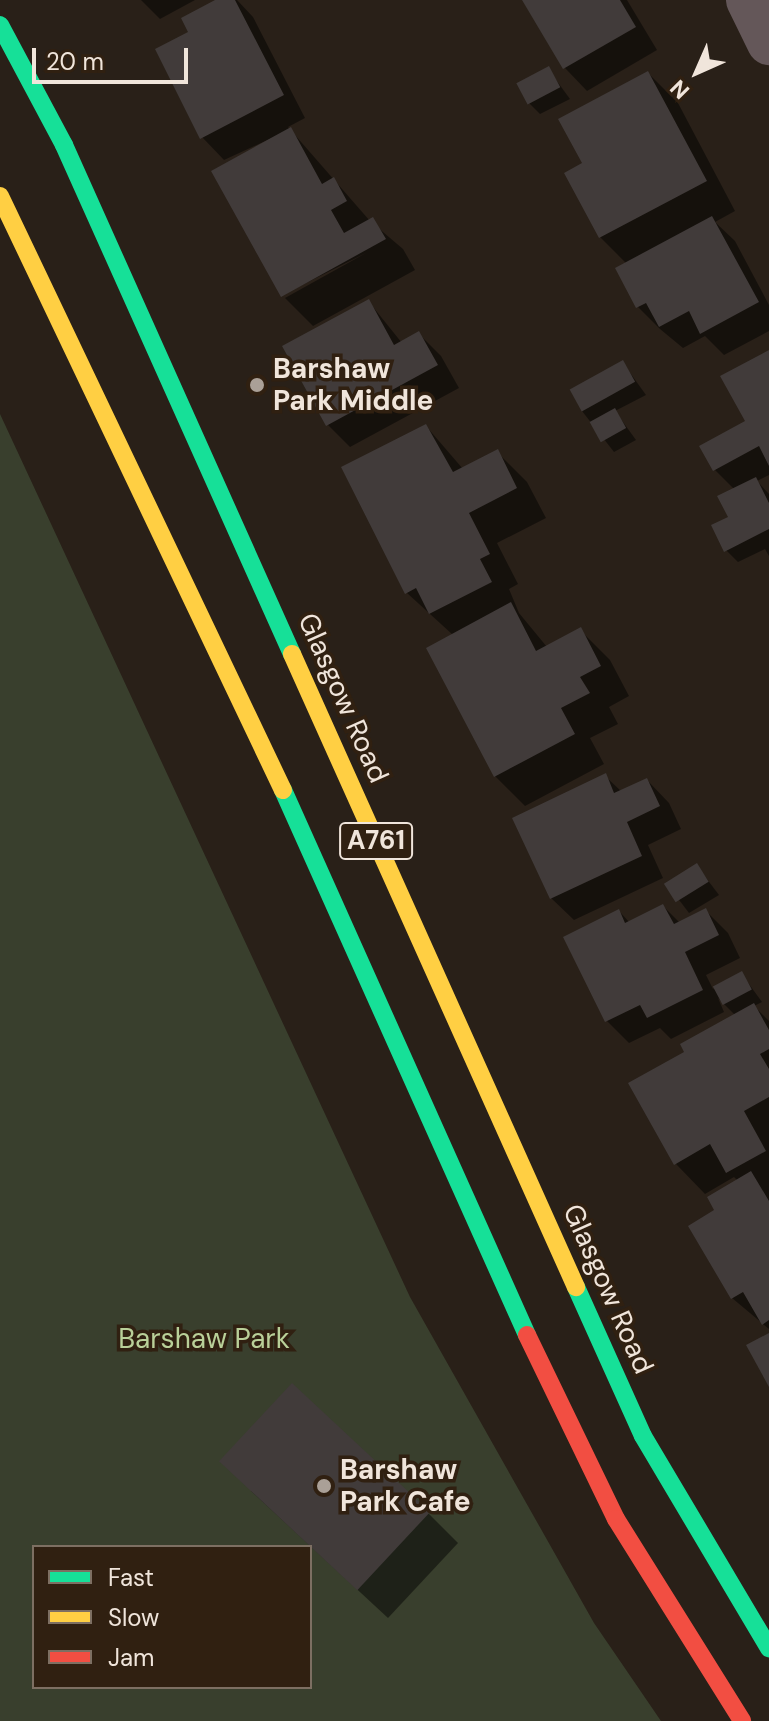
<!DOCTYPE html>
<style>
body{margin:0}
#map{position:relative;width:769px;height:1721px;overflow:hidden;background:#292018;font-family:"DM Sans",sans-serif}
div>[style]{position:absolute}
.green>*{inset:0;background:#393f2d}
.shadow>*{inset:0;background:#0007}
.building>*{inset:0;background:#413b3a;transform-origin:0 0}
.street>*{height:44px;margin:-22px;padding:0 22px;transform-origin:22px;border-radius:22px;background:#645759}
.fast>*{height:18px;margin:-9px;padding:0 9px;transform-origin:9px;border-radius:9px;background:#16e098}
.slow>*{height:18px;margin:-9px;padding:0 9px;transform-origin:9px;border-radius:9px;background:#ffcf43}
.jam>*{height:18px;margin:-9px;padding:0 9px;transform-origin:9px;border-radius:9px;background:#f24e42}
.dots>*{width:22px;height:22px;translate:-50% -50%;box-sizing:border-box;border:4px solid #302011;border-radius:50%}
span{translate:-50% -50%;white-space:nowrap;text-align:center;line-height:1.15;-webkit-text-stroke:7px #302011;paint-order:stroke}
.shield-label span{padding:2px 6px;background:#302011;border:2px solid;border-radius:6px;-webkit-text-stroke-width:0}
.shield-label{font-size:26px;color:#f0e5db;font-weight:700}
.poi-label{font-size:28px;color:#f0e5db;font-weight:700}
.left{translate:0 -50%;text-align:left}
.street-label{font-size:28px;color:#f0e5db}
.park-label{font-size:28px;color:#b9d099}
.legend{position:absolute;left:32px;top:1545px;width:280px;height:144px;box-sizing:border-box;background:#302011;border:2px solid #7d6f62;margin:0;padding:10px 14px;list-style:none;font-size:24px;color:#f0e5db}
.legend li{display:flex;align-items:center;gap:16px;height:40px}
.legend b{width:40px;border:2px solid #7d6f62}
.north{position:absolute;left:657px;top:32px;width:80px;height:80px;-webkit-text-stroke:6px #302011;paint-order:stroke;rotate:225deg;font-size:22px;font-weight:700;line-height:32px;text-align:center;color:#f0e5db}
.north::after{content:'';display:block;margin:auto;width:28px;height:36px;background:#f0e5db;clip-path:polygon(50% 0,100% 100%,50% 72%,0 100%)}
.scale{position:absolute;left:32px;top:48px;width:156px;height:36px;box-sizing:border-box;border:4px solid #f0e5db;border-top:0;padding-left:10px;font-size:24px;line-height:28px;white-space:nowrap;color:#f0e5db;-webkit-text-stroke:6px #302011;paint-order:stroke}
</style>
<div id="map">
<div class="green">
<div style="clip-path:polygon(evenodd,0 414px,410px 1297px,594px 1623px,661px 1721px,0 1721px,0 414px,34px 1547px,310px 1547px,310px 1687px,34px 1687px,34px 1547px)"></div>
</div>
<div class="shadow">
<div style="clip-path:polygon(141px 0,195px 0,160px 19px)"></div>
<div style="clip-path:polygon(220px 0,237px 0,253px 17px,305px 118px,288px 127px,370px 221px,403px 249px,415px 270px,313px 326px,285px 298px,366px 253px,282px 295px,285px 132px,224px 160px,202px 137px,191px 32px)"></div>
<div style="clip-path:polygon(525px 0,627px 0,657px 50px,587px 91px,565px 68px)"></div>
<div style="clip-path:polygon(548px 69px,570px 99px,540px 114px,528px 102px)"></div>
<div style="clip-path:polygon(648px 73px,678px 103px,735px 211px,715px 222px,735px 241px,769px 305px,769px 331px,724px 355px,705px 336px,683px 348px,660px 329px,638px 307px,627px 264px,600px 237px,584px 164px)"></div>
<div style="clip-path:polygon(369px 302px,402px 343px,419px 334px,441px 356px,459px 388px,350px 447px,328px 425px)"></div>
<div style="clip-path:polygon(769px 352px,769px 475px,757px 481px,769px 494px,769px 556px,765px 549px,738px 562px,726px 550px,735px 490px,715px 470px,747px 422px)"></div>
<div style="clip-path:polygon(623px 363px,646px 395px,615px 411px,636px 440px,614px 452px,582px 411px)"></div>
<div style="clip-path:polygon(426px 426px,463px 469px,497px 452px,527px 482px,546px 518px,497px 543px,518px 584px,509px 589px,519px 613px,547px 647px,580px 630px,610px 660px,629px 696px,609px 707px,618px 724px,590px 738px,604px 764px,525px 806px,495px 776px,453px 635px,407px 593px)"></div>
<div style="clip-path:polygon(605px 776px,622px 792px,647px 780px,669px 803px,681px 829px,648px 845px,663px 878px,574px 920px,551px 898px)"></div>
<div style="clip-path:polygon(697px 866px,719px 895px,689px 913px,667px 884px)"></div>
<div style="clip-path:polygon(663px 906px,680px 923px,705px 910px,728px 933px,740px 958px,706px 975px,713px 989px,741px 973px,762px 1002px,754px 1006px,769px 1021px,769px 1329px,732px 1298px,691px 1227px,717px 1211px,738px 1181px,734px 1177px,705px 1194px,676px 1164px,687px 1053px,735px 1015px,718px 998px,724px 1012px,671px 1039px,660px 1028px,629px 1043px,607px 1021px,619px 911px,630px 923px)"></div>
<div style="clip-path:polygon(251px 1491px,428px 1513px,458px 1543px,388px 1618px)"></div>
</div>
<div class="building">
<div style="clip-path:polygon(215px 0,235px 0,284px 95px,200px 139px,155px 49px,188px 32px,181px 18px)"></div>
<div style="clip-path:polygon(522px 0,620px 0,636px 27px,563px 69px)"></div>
<div style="left:549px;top:66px;width:24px;height:37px;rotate:62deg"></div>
<div style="clip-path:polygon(648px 71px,707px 181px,599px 238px,564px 173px,582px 163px,558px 119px)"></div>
<div style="clip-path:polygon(291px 127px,322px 184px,334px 177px,347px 201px,331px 210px,344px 233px,373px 217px,386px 239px,281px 297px,211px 171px)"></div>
<div style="clip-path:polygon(712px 216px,759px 302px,700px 334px,689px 311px,659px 327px,646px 303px,636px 308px,615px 268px)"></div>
<div style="clip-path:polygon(369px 299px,394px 345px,419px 331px,438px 365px,326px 426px,282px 346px)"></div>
<div style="clip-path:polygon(769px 350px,769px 466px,759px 446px,713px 471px,699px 446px,745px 421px,720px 376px)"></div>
<div style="left:623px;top:360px;width:25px;height:61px;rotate:61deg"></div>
<div style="left:615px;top:408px;width:23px;height:29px;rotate:61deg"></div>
<div style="clip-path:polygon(426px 424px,453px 472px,498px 449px,517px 488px,469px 513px,490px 554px,480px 559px,492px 582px,429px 614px,416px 588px,405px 594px,341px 467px)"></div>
<div style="clip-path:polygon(756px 477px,769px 503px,769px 529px,724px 552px,711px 525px,728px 517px,717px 496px)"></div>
<div style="clip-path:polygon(511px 602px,536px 651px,581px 627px,601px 666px,580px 677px,590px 693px,561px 708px,575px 734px,494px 777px,426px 648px)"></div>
<div style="clip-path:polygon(606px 773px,614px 793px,647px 778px,660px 806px,627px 822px,642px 856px,550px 899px,512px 818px)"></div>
<div style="left:697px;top:863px;width:22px;height:39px;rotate:58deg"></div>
<div style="clip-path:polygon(663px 904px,674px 924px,706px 908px,719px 935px,685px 952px,703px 990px,647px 1018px,640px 1005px,605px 1022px,563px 937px,619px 909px,625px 923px)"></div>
<div style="left:742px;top:971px;width:21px;height:33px;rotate:62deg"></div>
<div style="clip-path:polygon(754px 1003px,769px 1030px,769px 1049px,760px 1054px,769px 1069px,769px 1097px,744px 1111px,766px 1151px,726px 1173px,710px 1144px,674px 1165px,628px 1083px,684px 1052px,680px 1044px)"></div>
<div style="clip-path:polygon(751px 1171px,769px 1201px,769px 1320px,762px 1325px,743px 1292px,731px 1299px,688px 1226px,714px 1210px,707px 1197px)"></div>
<div style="clip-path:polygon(769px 1333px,769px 1387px,746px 1345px)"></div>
<div style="left:292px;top:1383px;width:189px;height:107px;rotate:43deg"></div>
</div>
<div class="street">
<div style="left:748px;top:0;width:48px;rotate:64deg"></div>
</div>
<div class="fast">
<div style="left:0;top:25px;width:136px;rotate:61.9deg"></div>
<div style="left:64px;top:145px;width:558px;rotate:65.87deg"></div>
<div style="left:283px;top:790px;width:597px;rotate:65.88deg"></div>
<div style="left:576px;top:1287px;width:163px;rotate:65.8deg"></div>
<div style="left:643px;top:1436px;width:247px;rotate:59.3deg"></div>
</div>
<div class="slow">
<div style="left:0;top:196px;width:658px;rotate:64.53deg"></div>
<div style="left:292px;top:654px;width:694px;rotate:65.84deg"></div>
</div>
<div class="jam">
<div style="left:527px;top:1335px;width:204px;rotate:64.2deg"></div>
<div style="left:616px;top:1519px;width:238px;rotate:58deg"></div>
</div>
<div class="dots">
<div style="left:257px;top:385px;background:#aaa097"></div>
<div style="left:324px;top:1486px;background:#aaa097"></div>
</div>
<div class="shield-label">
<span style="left:376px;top:841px">A761</span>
</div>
<div class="poi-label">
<span class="left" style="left:273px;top:385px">Barshaw<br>Park Middle</span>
<span class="left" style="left:340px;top:1486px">Barshaw<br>Park Cafe</span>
</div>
<div class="street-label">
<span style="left:343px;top:698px;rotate:66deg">Glasgow Road</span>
<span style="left:608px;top:1289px;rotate:66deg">Glasgow Road</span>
</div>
<div class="park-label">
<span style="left:204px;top:1339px">Barshaw Park</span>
</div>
<ul class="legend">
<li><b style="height:10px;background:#16e098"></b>Fast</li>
<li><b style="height:10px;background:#ffcf43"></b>Slow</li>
<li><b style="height:10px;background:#f24e42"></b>Jam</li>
</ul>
<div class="north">N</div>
<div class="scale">20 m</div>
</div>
